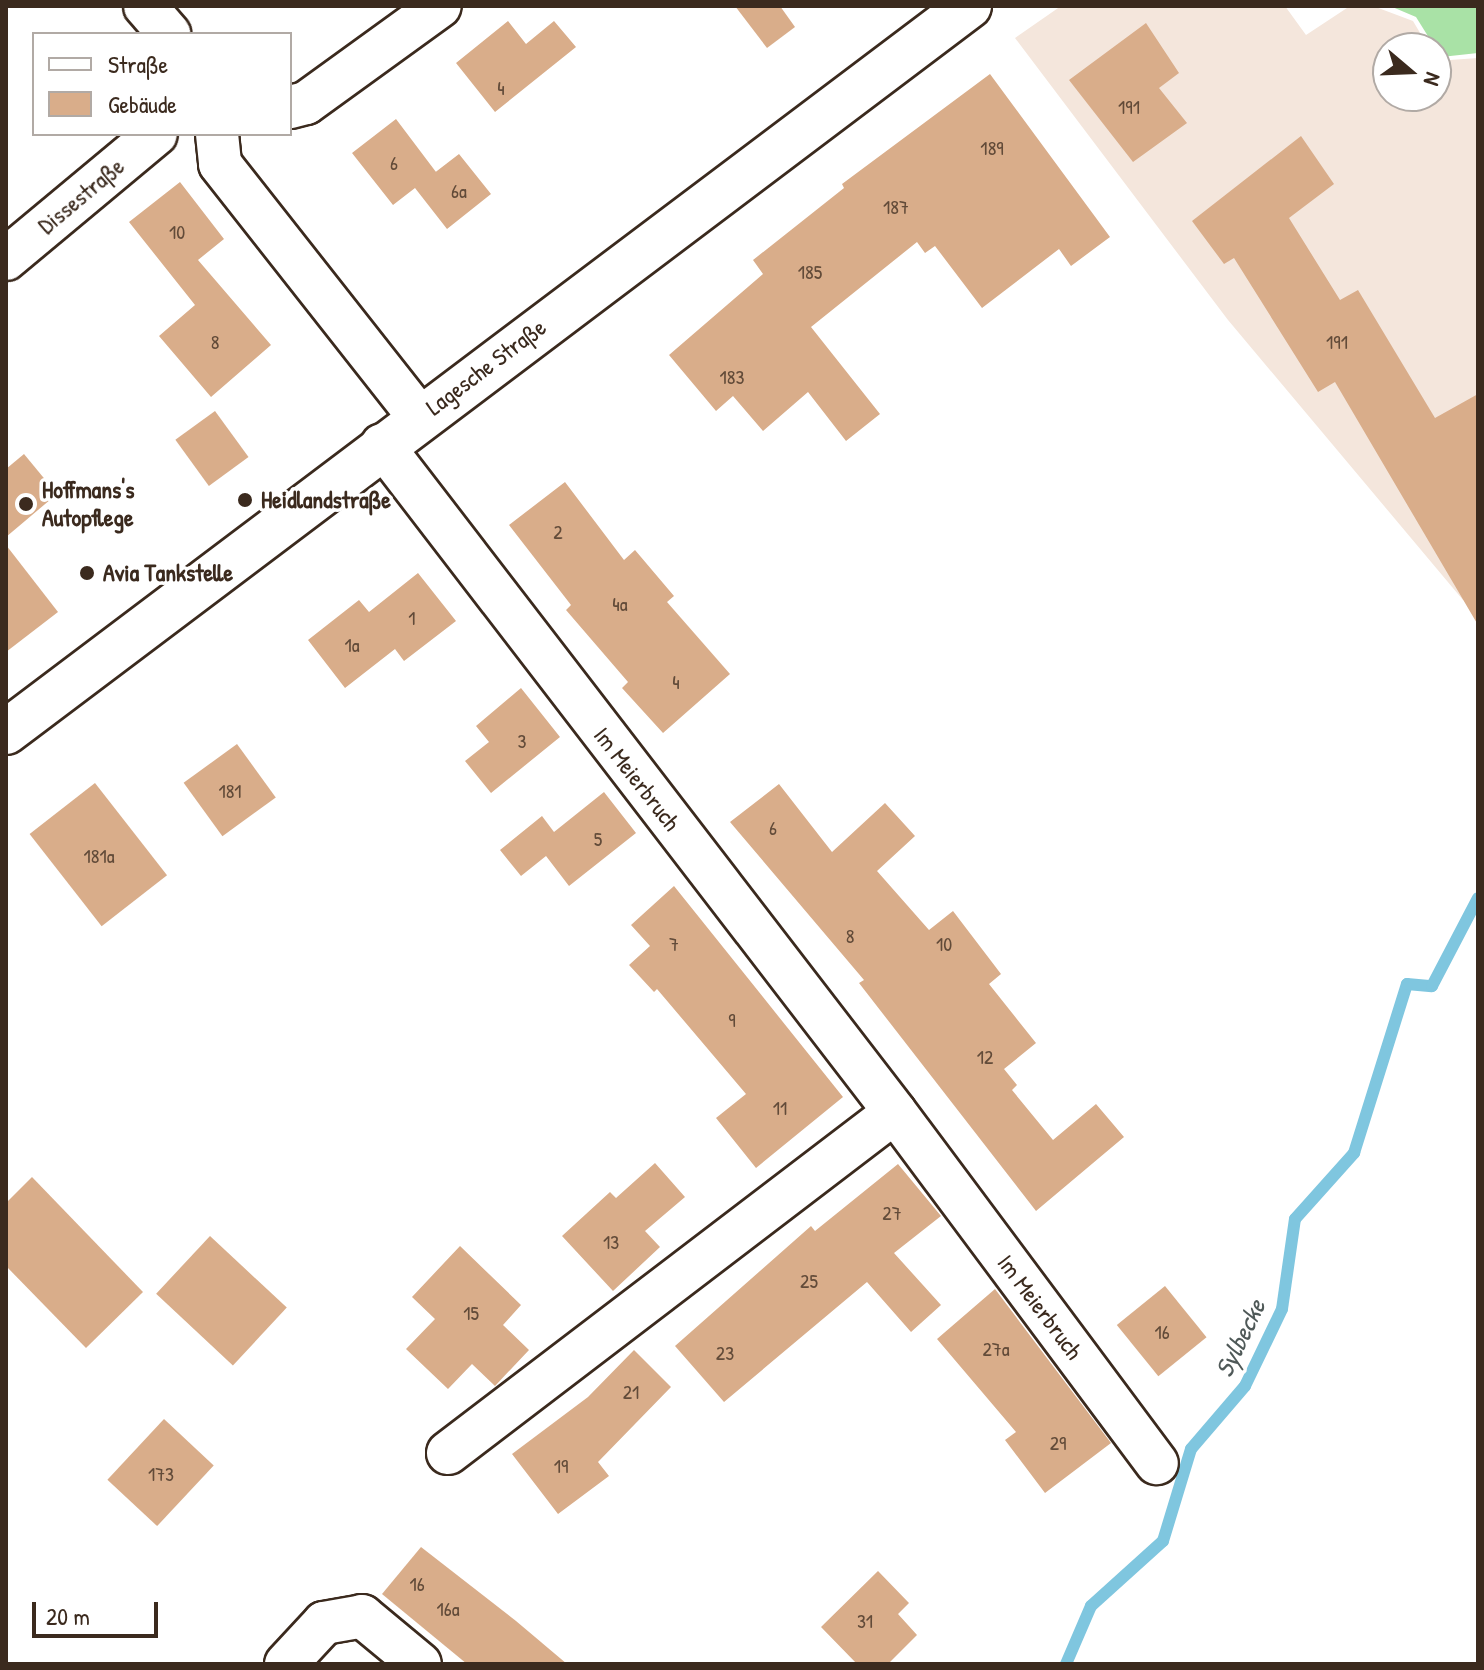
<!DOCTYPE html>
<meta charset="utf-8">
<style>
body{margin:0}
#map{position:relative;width:1484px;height:1670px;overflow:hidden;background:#fff;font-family:"Patrick Hand",sans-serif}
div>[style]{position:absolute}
.built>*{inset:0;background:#f4e6dc}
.green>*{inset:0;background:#a9e2a6}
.stream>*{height:12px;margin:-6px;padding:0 6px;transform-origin:6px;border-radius:6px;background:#7fc6df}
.building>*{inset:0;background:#d9ad8a;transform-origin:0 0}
.roads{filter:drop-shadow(2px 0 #3b2a1e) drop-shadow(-2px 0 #3b2a1e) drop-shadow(0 2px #3b2a1e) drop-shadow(0 -2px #3b2a1e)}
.minor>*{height:42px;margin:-21px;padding:0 21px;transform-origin:21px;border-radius:21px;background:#fff}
.tertiary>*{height:44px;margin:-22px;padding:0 22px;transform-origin:22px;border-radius:22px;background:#fff}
.dots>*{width:22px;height:22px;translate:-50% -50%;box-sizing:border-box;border:4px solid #fff;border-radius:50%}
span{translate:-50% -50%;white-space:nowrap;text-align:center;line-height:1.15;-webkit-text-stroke:7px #fff;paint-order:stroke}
.number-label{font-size:20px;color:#624b39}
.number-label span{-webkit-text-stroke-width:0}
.street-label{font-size:24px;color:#3b2a1e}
.poi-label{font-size:24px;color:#3b2a1e;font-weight:700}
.left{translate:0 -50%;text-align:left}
.water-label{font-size:26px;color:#4f5958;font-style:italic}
.frame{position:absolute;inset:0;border:8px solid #3b2a1e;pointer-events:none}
.legend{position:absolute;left:32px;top:32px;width:260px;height:104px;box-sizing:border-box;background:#fff;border:2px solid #b1aaa5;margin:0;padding:10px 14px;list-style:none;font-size:24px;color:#3b2a1e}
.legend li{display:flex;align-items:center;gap:16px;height:40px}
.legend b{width:40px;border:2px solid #b1aaa5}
.north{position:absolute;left:1372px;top:32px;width:80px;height:80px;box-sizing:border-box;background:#fff;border:2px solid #b1aaa5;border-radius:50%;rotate:109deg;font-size:22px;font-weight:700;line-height:32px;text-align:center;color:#3b2a1e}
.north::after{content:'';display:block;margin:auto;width:28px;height:36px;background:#3b2a1e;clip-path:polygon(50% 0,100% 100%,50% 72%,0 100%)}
.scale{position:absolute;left:32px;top:1602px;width:126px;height:36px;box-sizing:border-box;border:4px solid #3b2a1e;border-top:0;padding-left:10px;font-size:24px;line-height:28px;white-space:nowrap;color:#3b2a1e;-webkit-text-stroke:6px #fff;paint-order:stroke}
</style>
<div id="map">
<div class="built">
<div style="clip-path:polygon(1061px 6px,1285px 6px,1306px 35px,1350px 6px,1373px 6px,1413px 21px,1429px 48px,1388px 48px,1388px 96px,1436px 96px,1436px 61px,1478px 58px,1478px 592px,1463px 600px,1228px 320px,1015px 38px)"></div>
</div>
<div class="green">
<div style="clip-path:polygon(1390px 6px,1478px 6px,1478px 53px,1441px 57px,1416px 17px)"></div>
</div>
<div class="stream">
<div style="left:1066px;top:1664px;width:63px;rotate:-66.7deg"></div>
<div style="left:1091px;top:1606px;width:97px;rotate:-42.1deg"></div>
<div style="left:1163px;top:1541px;width:96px;rotate:-73.1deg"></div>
<div style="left:1191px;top:1449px;width:83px;rotate:-49.4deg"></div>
<div style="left:1245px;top:1386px;width:85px;rotate:-64.3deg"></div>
<div style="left:1282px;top:1309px;width:91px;rotate:-81.8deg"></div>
<div style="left:1295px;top:1219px;width:89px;rotate:-48.2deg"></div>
<div style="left:1354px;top:1153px;width:177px;rotate:-72.6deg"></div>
<div style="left:1407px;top:984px;width:25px;rotate:5deg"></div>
<div style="left:1432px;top:986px;width:99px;rotate:-62.4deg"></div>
</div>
<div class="building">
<div style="clip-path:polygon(735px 6px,780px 6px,795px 27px,767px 48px)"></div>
<div style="clip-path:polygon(508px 21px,526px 44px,554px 21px,576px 47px,495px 112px,456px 63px)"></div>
<div style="clip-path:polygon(1146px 23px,1179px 73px,1159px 88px,1187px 123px,1133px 162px,1069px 80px)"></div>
<div style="clip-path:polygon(990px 74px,1110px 237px,1071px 266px,1059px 249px,982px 308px,935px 246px,925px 253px,917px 242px,811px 327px,880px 414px,846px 441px,808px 392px,763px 431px,733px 396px,716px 411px,669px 355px,763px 274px,753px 260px,844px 188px,842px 184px)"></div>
<div style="clip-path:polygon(396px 119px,436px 172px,433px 174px,459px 154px,491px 194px,447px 229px,415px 188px,393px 205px,352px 153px)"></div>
<div style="clip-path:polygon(1301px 136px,1334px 184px,1289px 218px,1340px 300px,1358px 290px,1435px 418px,1478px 394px,1478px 625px,1335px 382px,1318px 392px,1234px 258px,1224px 264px,1192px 221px)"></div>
<div style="clip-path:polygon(180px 182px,224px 239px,198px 260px,271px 345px,211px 397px,159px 336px,195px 305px,129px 222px)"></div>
<div style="left:215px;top:411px;width:57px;height:49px;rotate:54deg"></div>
<div style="clip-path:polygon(24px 454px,57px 494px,6px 537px,6px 469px)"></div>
<div style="clip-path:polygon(565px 482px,624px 560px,635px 550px,674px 596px,667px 602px,730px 674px,663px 733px,622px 688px,628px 682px,566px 610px,571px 605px,509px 525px)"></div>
<div style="clip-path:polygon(6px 545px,58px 612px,6px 652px)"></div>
<div style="clip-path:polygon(418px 573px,456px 621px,404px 661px,395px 649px,345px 688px,308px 640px,359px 600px,369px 612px)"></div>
<div style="clip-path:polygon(521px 688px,560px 737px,491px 793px,465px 761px,489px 742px,476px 726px)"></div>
<div style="left:237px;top:744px;width:66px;height:66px;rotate:54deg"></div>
<div style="left:95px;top:783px;width:117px;height:83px;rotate:52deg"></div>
<div style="clip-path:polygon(779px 784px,832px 852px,885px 803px,915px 836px,877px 871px,929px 930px,953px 911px,1001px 974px,989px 984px,1036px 1043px,1004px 1069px,1017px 1085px,1012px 1090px,1053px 1140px,1096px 1104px,1124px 1137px,1036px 1211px,859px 983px,864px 980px,730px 822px)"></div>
<div style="clip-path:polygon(604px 792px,636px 833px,569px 886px,546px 856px,521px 876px,500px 850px,542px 816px,554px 832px)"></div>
<div style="clip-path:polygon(674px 886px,843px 1097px,756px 1168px,716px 1118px,746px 1094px,657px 989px,654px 992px,629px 965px,650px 946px,631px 925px)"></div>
<div style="clip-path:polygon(655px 1163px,685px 1197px,645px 1231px,660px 1247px,613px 1291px,562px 1236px,610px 1192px,616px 1198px)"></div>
<div style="clip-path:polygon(898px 1164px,941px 1216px,894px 1253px,941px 1305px,911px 1332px,867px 1282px,724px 1402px,675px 1346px,811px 1226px,815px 1231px)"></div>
<div style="clip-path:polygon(32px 1177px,143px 1292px,86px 1348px,6px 1266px,6px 1203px)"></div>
<div style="left:210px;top:1236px;width:105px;height:79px;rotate:43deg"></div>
<div style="clip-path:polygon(460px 1246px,521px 1305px,503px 1325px,529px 1350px,495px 1386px,472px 1364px,448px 1389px,406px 1349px,435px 1319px,412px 1297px)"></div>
<div style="left:1165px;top:1286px;width:66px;height:62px;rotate:51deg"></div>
<div style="clip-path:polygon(995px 1289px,1111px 1443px,1045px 1493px,1005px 1440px,1016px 1432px,937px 1339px)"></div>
<div style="clip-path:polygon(634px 1350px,671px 1387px,598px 1462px,609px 1476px,558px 1514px,512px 1454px,588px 1397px)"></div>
<div style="left:164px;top:1419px;width:68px;height:83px;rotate:43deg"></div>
<div style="clip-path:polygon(421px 1547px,516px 1621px,567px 1664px,467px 1664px,382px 1594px)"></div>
<div style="clip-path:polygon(878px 1571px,909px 1603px,898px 1614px,917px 1635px,888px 1664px,857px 1664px,821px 1627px)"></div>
</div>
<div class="roads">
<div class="minor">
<div style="left:145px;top:6px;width:37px;rotate:49deg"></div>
<div style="left:290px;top:107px;width:16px;rotate:-14deg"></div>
<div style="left:306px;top:103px;width:165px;rotate:-35.9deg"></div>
<div style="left:217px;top:134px;width:30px;rotate:84deg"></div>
<div style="left:220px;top:164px;width:322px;rotate:51.8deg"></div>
<div style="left:6px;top:259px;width:195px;rotate:-39.8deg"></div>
<div style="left:382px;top:445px;width:841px;rotate:52.44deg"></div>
<div style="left:895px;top:1112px;width:438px;rotate:53.3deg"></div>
<div style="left:448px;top:1453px;width:562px;rotate:-37.34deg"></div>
<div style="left:286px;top:1664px;width:56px;rotate:-47.2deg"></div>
<div style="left:324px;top:1623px;width:39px;rotate:-10deg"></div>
<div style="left:362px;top:1616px;width:75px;rotate:39.6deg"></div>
</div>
<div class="tertiary">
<div style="left:6px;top:732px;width:1206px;rotate:-37.01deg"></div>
</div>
</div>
<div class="dots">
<div style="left:245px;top:500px;background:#3b2a1e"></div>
<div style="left:26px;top:504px;background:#3b2a1e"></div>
<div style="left:87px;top:573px;background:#3b2a1e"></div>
</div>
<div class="number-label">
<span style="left:501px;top:87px">4</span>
<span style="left:1129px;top:106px">191</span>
<span style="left:992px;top:147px">189</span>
<span style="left:394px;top:162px">6</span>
<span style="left:459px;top:190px">6a</span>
<span style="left:896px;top:206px">187</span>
<span style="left:177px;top:231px">10</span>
<span style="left:810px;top:271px">185</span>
<span style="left:215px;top:341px">8</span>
<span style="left:1337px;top:341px">191</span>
<span style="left:732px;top:376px">183</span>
<span style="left:558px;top:531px">2</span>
<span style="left:620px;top:603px">4a</span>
<span style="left:412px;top:617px">1</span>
<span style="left:352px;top:644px">1a</span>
<span style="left:676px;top:681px">4</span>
<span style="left:522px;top:740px">3</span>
<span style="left:230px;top:790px">181</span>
<span style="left:773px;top:827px">6</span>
<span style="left:598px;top:838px">5</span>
<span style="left:99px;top:855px">181a</span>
<span style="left:850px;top:935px">8</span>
<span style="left:674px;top:943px">7</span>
<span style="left:944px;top:943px">10</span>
<span style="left:732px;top:1019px">9</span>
<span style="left:985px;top:1056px">12</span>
<span style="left:780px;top:1107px">11</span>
<span style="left:892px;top:1212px">27</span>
<span style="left:611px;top:1241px">13</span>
<span style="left:809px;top:1280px">25</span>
<span style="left:471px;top:1312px">15</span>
<span style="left:1162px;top:1331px">16</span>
<span style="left:996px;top:1348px">27a</span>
<span style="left:725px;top:1352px">23</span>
<span style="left:631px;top:1391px">21</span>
<span style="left:1058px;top:1442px">29</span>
<span style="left:561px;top:1465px">19</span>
<span style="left:161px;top:1473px">173</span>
<span style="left:417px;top:1583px">16</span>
<span style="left:448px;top:1608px">16a</span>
<span style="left:865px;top:1620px">31</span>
</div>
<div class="street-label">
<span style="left:81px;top:196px;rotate:-40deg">Dissestraße</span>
<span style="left:486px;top:367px;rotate:-37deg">Lagesche Straße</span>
<span style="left:637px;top:779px;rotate:52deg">Im Meierbruch</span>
<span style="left:1040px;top:1307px;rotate:53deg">Im Meierbruch</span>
</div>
<div class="poi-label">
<span class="left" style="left:42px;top:504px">Hoffmans's<br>Autopflege</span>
<span class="left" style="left:261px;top:500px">Heidlandstraße</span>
<span class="left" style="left:103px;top:573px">Avia Tankstelle</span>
</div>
<div class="water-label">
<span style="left:1240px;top:1338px;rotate:-64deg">Sylbecke</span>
</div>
<div class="frame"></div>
<ul class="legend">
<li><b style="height:10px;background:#fff"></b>Straße</li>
<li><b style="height:22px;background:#d9ad8a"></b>Gebäude</li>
</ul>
<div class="north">N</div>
<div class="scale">20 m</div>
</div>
